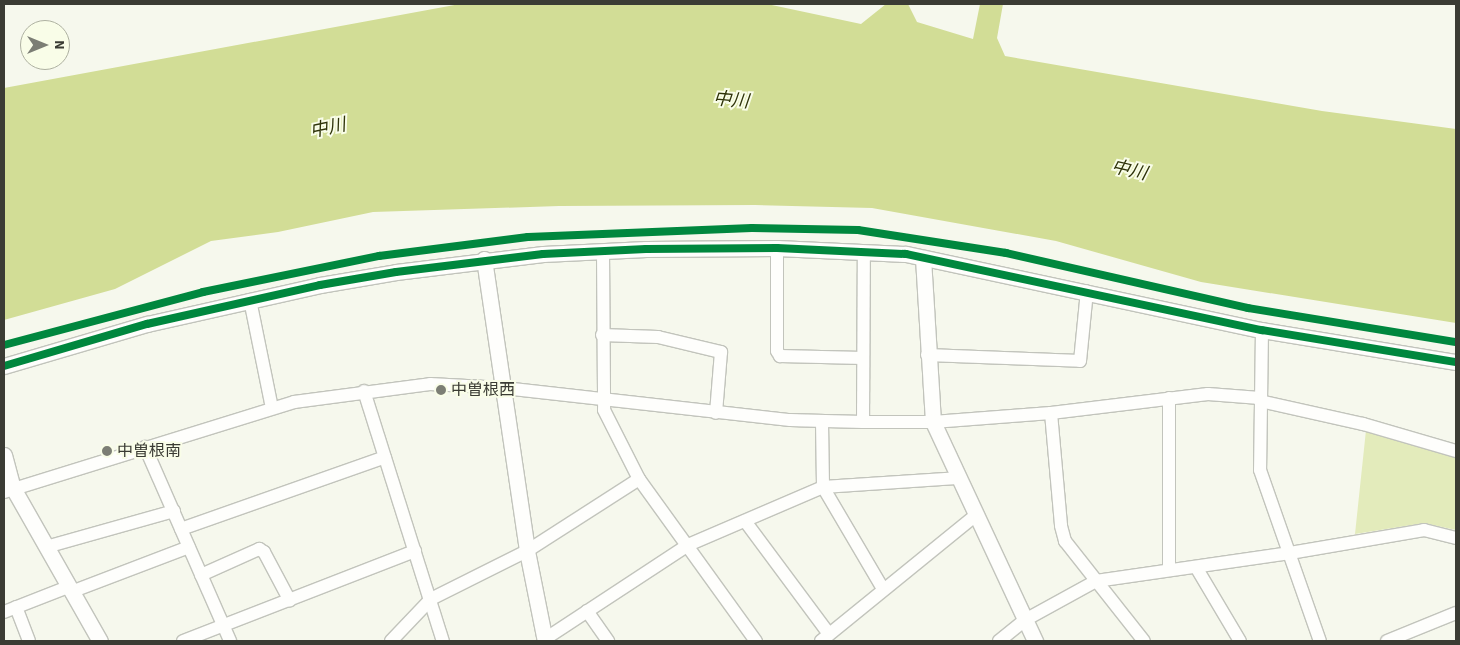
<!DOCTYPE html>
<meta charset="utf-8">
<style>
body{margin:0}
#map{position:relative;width:1460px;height:645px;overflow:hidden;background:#f6f8ed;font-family:"Source Sans 3","Noto Sans JP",sans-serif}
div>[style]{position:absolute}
.green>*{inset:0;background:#e3ebbb}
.water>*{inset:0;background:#d2dd96}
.roads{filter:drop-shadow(1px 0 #c2c4bc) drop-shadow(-1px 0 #c2c4bc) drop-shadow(0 1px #c2c4bc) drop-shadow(0 -1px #c2c4bc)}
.minor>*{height:12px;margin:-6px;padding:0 6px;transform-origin:6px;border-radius:6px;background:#fefefc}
.tertiary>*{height:15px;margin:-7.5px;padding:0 7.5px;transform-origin:7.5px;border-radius:7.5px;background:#fefefc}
.cycleway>*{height:8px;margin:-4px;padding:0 4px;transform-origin:4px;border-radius:4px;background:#00873e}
.dots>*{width:14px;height:14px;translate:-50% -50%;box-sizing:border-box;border:2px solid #f9fde8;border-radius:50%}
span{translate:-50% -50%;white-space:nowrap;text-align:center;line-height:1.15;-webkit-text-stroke:4px #f9fde8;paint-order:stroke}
.poi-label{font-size:16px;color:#3b3c34}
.left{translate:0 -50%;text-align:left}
.water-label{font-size:18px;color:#2e3309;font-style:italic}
.frame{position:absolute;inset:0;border:5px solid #3b3c34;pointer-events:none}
.north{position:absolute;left:20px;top:20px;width:50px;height:50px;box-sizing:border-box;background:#f9fde8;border:1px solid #adb0a0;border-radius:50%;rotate:90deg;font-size:14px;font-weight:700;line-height:20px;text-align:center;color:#3b3c34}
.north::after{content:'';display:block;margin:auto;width:18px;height:22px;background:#7c7e75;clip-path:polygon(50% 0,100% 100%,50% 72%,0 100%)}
</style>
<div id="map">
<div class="green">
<div style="clip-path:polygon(1366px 430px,1456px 456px,1456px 530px,1424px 523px,1355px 534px)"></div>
</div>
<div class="water">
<div style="clip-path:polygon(460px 4px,767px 4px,861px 24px,886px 4px,908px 4px,917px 22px,973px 39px,980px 4px,1003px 4px,997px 38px,1005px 56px,1322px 111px,1456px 129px,1456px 323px,1201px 282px,1056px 241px,872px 208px,755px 205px,559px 206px,373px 212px,278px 232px,211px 241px,115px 289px,4px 320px,4px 88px)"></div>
</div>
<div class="roads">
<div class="minor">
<div style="left:777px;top:248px;width:103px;rotate:90deg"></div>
<div style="left:777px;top:351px;width:6px;rotate:59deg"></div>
<div style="left:780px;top:356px;width:83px;rotate:1.4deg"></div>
<div style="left:603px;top:251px;width:159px;rotate:89.6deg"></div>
<div style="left:604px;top:410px;width:77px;rotate:63.1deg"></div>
<div style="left:639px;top:479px;width:200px;rotate:54.2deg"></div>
<div style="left:250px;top:300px;width:110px;rotate:78.5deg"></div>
<div style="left:1262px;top:330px;width:140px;rotate:90.8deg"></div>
<div style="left:1260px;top:470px;width:181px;rotate:70.7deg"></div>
<div style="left:602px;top:335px;width:56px;rotate:2deg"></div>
<div style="left:658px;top:337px;width:65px;rotate:13.4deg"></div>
<div style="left:721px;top:352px;width:61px;rotate:94.7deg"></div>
<div style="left:927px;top:355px;width:153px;rotate:2.2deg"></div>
<div style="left:1080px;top:361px;width:70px;rotate:-84.3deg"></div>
<div style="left:364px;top:391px;width:262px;rotate:72.5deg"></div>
<div style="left:1169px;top:398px;width:172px;rotate:90deg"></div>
<div style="left:1260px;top:401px;width:106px;rotate:12.6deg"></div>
<div style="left:1363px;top:424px;width:97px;rotate:16.2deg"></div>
<div style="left:1051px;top:413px;width:113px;rotate:84.9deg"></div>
<div style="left:1061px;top:526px;width:16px;rotate:75deg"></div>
<div style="left:1065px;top:541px;width:127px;rotate:51.7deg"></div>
<div style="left:822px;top:422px;width:65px;rotate:89.1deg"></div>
<div style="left:823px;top:487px;width:118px;rotate:59.5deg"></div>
<div style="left:863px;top:422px;width:170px;rotate:-89.7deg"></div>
<div style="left:145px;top:447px;width:212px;rotate:66.3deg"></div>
<div style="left:4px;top:492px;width:304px;rotate:-17.2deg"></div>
<div style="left:294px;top:402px;width:137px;rotate:-7.5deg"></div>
<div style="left:430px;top:384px;width:74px;rotate:3.1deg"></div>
<div style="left:504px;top:388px;width:288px;rotate:6.4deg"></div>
<div style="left:790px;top:420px;width:73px;rotate:1.6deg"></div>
<div style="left:863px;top:422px;width:70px"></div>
<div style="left:933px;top:422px;width:118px;rotate:-4.4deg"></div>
<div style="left:1051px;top:413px;width:158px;rotate:-6.9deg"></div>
<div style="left:1208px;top:394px;width:52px;rotate:4.4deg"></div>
<div style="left:745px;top:521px;width:141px;rotate:53.4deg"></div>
<div style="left:181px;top:529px;width:216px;rotate:-19.4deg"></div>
<div style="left:46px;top:547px;width:133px;rotate:-15.7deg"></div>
<div style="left:1196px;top:567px;width:86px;rotate:59.3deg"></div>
<div style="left:201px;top:575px;width:64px;rotate:-24.1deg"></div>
<div style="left:259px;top:549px;width:6px;rotate:31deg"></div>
<div style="left:264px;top:552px;width:55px;rotate:62deg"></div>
<div style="left:71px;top:592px;width:126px;rotate:-20.9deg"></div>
<div style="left:16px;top:607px;width:36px;rotate:69deg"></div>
<div style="left:587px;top:611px;width:37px;rotate:55deg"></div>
<div style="left:4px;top:612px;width:69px;rotate:-21.3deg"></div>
<div style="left:545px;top:639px;width:171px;rotate:-33.3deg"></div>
<div style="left:688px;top:545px;width:147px;rotate:-23.2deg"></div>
<div style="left:823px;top:487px;width:134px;rotate:-3.8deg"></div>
<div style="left:183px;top:641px;width:249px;rotate:-21.2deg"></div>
<div style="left:391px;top:641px;width:58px;rotate:-46.4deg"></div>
<div style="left:431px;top:599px;width:107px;rotate:-26.6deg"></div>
<div style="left:527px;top:551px;width:133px;rotate:-32.7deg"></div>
<div style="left:821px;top:641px;width:198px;rotate:-39.1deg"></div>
<div style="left:999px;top:641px;width:33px;rotate:-39deg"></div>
<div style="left:1025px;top:620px;width:81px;rotate:-28.8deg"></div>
<div style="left:1096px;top:581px;width:196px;rotate:-8.2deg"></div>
<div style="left:1290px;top:553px;width:136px;rotate:-9.7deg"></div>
<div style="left:1424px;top:530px;width:33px;rotate:14deg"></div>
<div style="left:1387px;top:641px;width:74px;rotate:-22.1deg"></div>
</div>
<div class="tertiary">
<div style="left:923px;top:258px;width:164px;rotate:86.5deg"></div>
<div style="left:933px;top:422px;width:242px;rotate:65deg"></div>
<div style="left:484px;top:259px;width:295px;rotate:81.6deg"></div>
<div style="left:527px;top:551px;width:92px;rotate:78.7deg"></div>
<div style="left:4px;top:366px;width:149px;rotate:-16.4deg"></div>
<div style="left:147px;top:324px;width:177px;rotate:-12.7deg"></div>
<div style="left:320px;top:285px;width:77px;rotate:-9.7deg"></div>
<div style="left:396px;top:272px;width:148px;rotate:-7deg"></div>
<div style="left:543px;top:254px;width:103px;rotate:-2.8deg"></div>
<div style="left:646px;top:249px;width:131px;rotate:-0.4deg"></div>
<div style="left:777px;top:248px;width:129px;rotate:2.7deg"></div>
<div style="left:906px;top:254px;width:364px;rotate:12.1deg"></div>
<div style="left:1262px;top:330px;width:197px;rotate:9.4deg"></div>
<div style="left:4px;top:455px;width:34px;rotate:75deg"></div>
<div style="left:13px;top:488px;width:176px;rotate:60.4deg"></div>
</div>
</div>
<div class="cycleway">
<div style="left:4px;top:345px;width:206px;rotate:-14.9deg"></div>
<div style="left:203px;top:292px;width:180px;rotate:-11.6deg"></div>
<div style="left:379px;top:256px;width:150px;rotate:-7.3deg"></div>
<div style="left:528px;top:237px;width:224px;rotate:-2.3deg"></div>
<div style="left:752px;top:228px;width:106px;rotate:1.1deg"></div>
<div style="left:858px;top:230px;width:150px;rotate:8.8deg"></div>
<div style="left:1006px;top:253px;width:248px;rotate:12.8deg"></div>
<div style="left:1248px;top:308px;width:211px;rotate:9.3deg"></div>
<div style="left:4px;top:366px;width:149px;rotate:-16.4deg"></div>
<div style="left:147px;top:324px;width:177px;rotate:-12.7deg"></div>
<div style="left:320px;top:285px;width:77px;rotate:-9.7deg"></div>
<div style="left:396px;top:272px;width:148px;rotate:-7deg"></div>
<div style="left:543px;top:254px;width:103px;rotate:-2.8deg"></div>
<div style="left:646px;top:249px;width:131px;rotate:-0.4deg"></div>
<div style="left:777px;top:248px;width:129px;rotate:2.7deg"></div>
<div style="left:906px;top:254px;width:364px;rotate:12.1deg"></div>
<div style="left:1262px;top:330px;width:197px;rotate:9.4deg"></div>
</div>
<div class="dots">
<div style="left:441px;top:390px;background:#7c7e75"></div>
<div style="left:107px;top:451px;background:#7c7e75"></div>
</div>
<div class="poi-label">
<span class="left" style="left:451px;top:390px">中曽根西</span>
<span class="left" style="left:117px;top:451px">中曽根南</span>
</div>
<div class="water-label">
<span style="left:731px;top:101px;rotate:5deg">中川</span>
<span style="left:328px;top:129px;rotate:-12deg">中川</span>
<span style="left:1129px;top:171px;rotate:13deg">中川</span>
</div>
<div class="frame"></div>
<div class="north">N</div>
</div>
